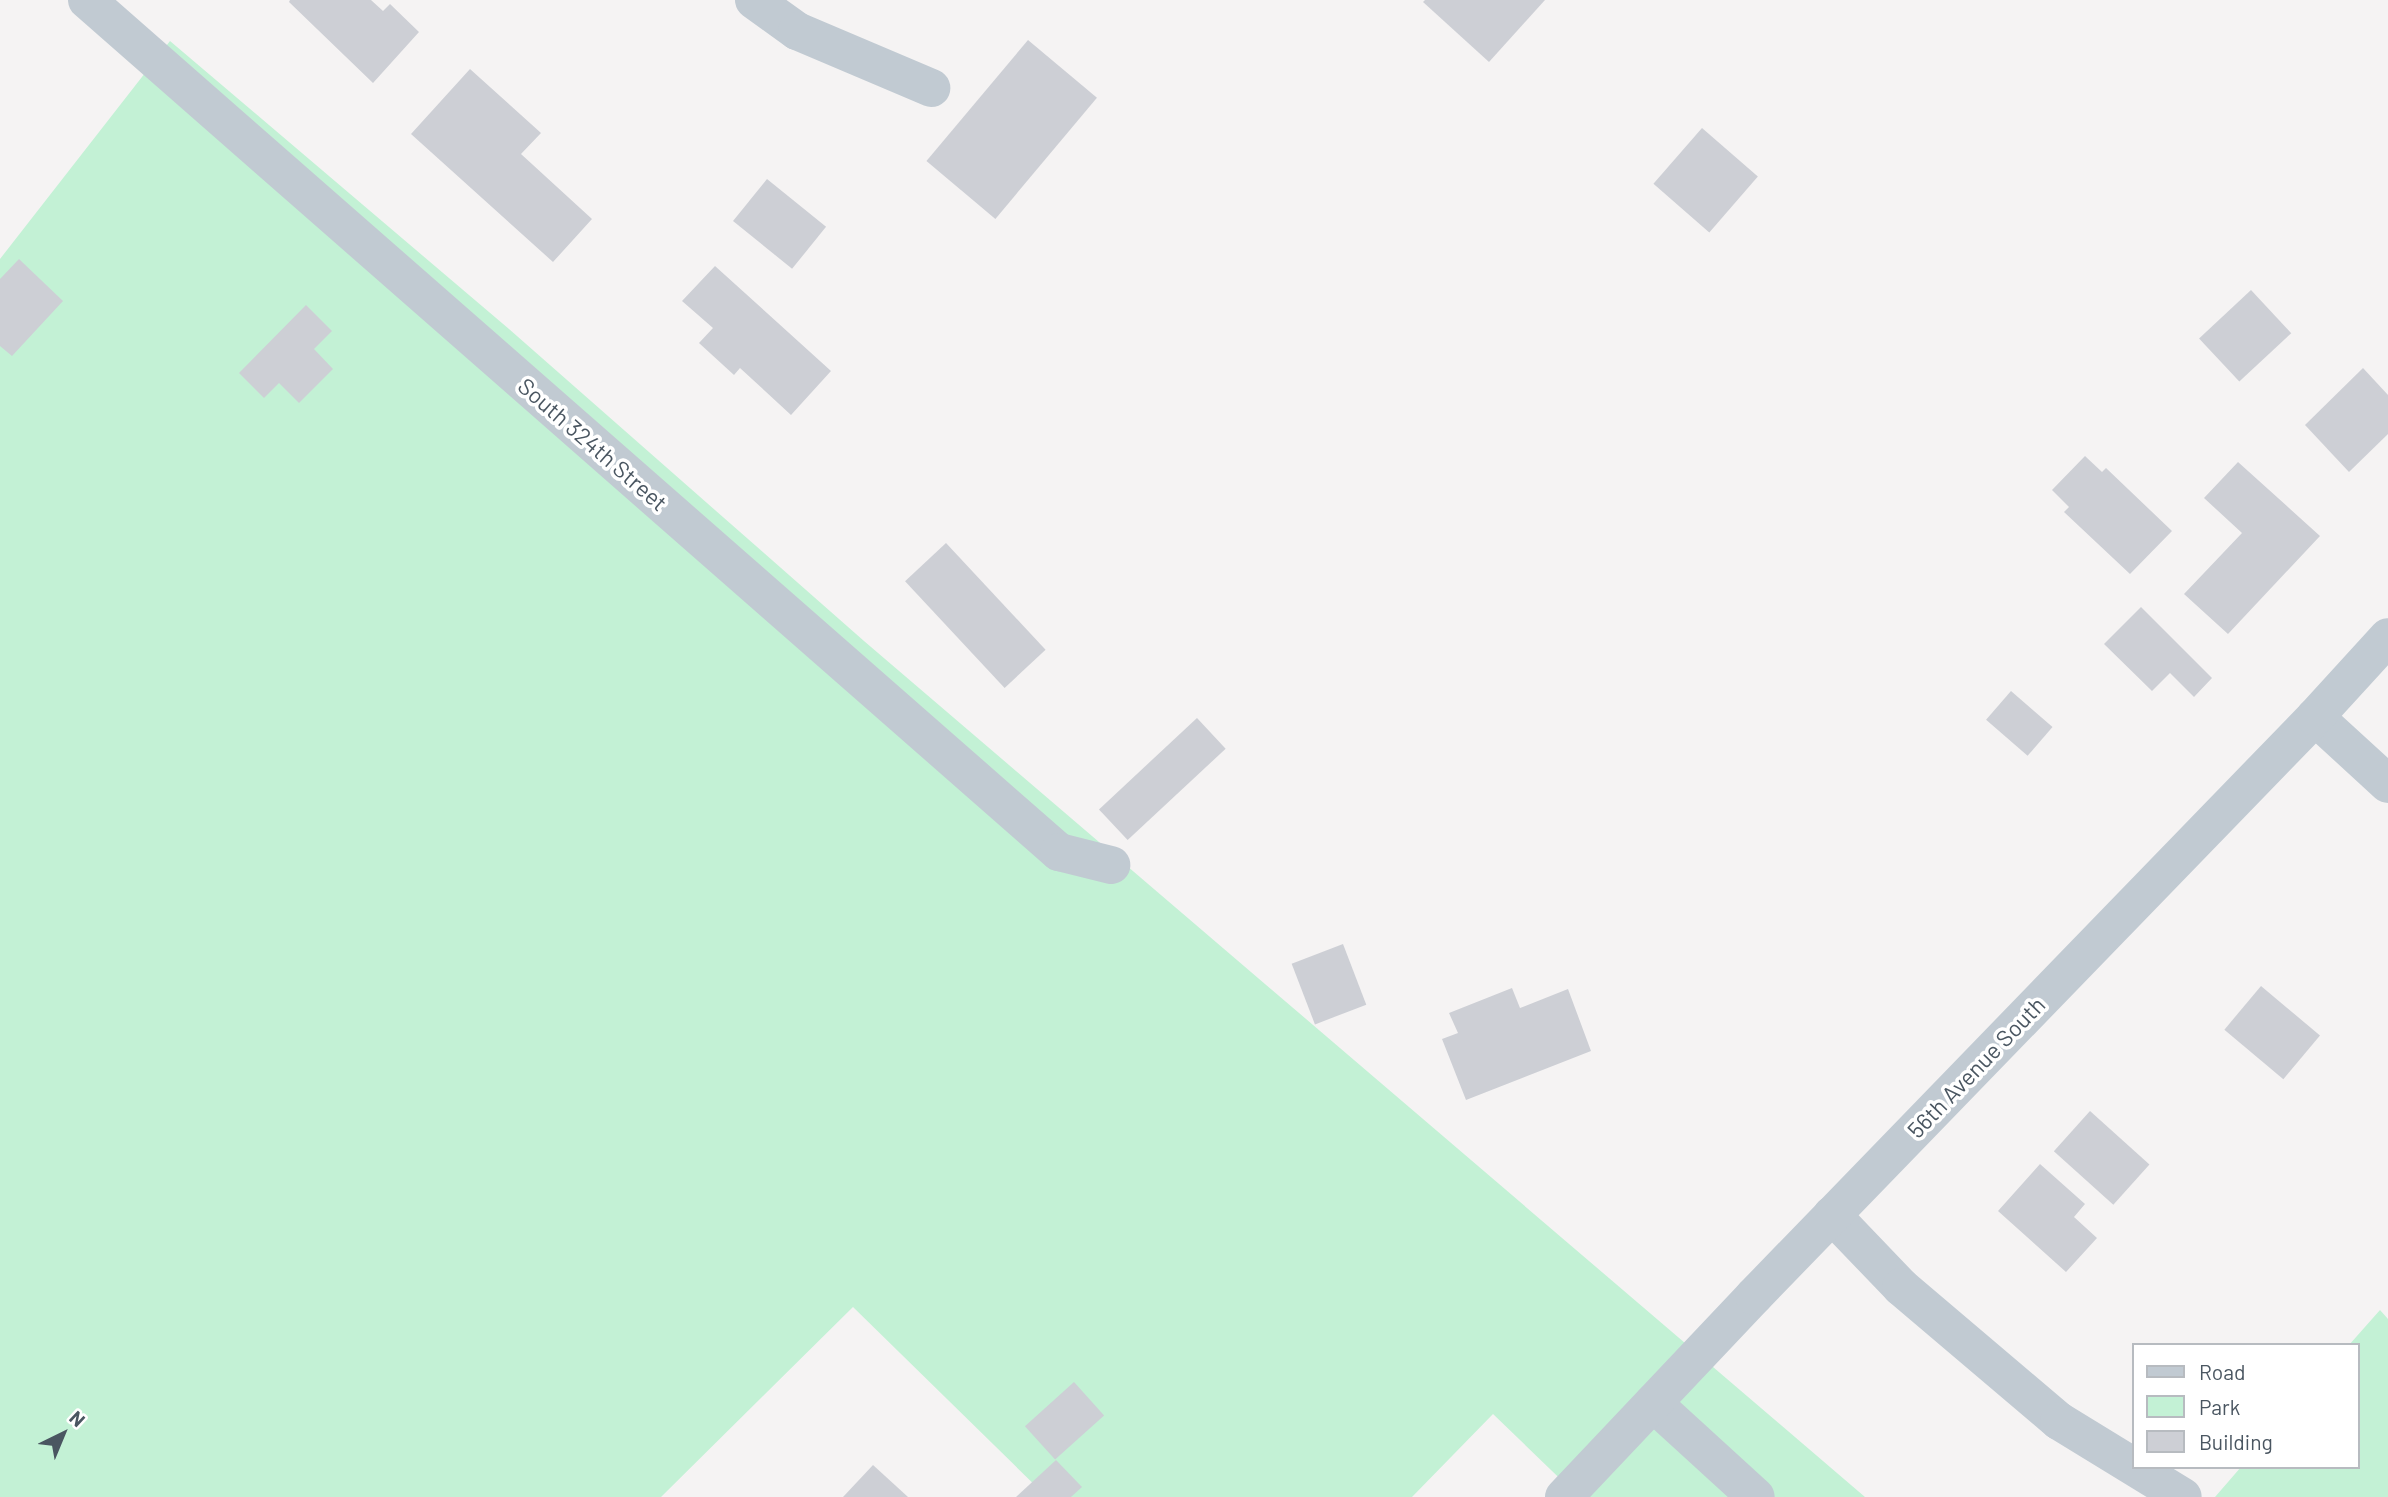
<!DOCTYPE html>
<style>
body{margin:0}
#map{position:relative;width:2388px;height:1497px;overflow:hidden;background:#f5f3f3;font-family:Barlow,sans-serif}
div>[style]{position:absolute}
.green>*{inset:0;background:#c3f1d5}
.building>*{inset:0;background:#cdcfd5;transform-origin:0 0}
.minor>*{height:38px;margin:-19px;padding:0 19px;transform-origin:19px;border-radius:19px;background:#c1cad2}
span{translate:-50% -50%;white-space:nowrap;text-align:center;line-height:1.15;-webkit-text-stroke:7px #fff;paint-order:stroke}
.street-label{font-size:23px;color:#4a5661}
.legend{position:absolute;left:2132px;top:1343px;width:228px;height:126px;box-sizing:border-box;background:#fff;border:2px solid #b7bbc0;margin:0;padding:9px 12px;list-style:none;font-size:21px;color:#4a5661}
.legend li{display:flex;align-items:center;gap:14px;height:35px}
.legend b{width:35px;border:2px solid #b7bbc0}
.north{position:absolute;left:28px;top:1399px;width:70px;height:70px;-webkit-text-stroke:5px #fff;paint-order:stroke;rotate:43deg;font-size:19px;font-weight:700;line-height:28px;text-align:center;color:#4a5661}
.north::after{content:'';display:block;margin:auto;width:24px;height:32px;background:#4a5661;clip-path:polygon(50% 0,100% 100%,50% 72%,0 100%)}
</style>
<div id="map">
<div class="green">
<div style="clip-path:polygon(170px 41px,509px 329px,864px 641px,1865px 1497px,1579px 1497px,1493px 1414px,1412px 1497px,1047px 1497px,853px 1307px,661px 1497px,0 1497px,0 259px)"></div>
<div style="clip-path:polygon(2380px 1310px,2388px 1319px,2388px 1497px,2215px 1497px,2241px 1467px,2358px 1467px,2358px 1345px,2349px 1345px)"></div>
</div>
<div class="building">
<div style="clip-path:polygon(290px 0,371px 0,383px 11px,390px 4px,419px 32px,373px 83px,289px 2px)"></div>
<div style="clip-path:polygon(1425px 0,1545px 0,1489px 62px,1423px 2px)"></div>
<div style="left:1028px;top:40px;width:90px;height:158px;rotate:40deg"></div>
<div style="clip-path:polygon(470px 69px,541px 133px,521px 154px,592px 219px,553px 262px,411px 134px)"></div>
<div style="left:1702px;top:128px;width:74px;height:74px;rotate:41deg"></div>
<div style="left:767px;top:179px;width:76px;height:54px;rotate:39deg"></div>
<div style="clip-path:polygon(19px 259px,63px 301px,12px 356px,0 346px,0 279px)"></div>
<div style="clip-path:polygon(715px 266px,831px 371px,791px 415px,740px 368px,734px 375px,699px 343px,713px 328px,682px 301px)"></div>
<div style="left:2251px;top:290px;width:59px;height:71px;rotate:47deg"></div>
<div style="clip-path:polygon(306px 305px,332px 331px,314px 349px,333px 369px,299px 403px,279px 383px,264px 398px,239px 373px)"></div>
<div style="clip-path:polygon(2363px 368px,2388px 395px,2388px 434px,2349px 472px,2305px 425px)"></div>
<div style="clip-path:polygon(2085px 456px,2102px 472px,2106px 468px,2172px 531px,2130px 574px,2064px 512px,2069px 507px,2052px 490px)"></div>
<div style="clip-path:polygon(2238px 462px,2320px 536px,2228px 634px,2184px 594px,2242px 533px,2204px 498px)"></div>
<div style="left:946px;top:543px;width:146px;height:56px;rotate:47deg"></div>
<div style="clip-path:polygon(2141px 607px,2212px 678px,2194px 697px,2170px 673px,2152px 691px,2104px 644px)"></div>
<div style="left:2011px;top:691px;width:55px;height:38px;rotate:41deg"></div>
<div style="left:1197px;top:718px;width:42px;height:134px;rotate:47deg"></div>
<div style="left:1343px;top:944px;width:65px;height:55px;rotate:69deg"></div>
<div style="left:2261px;top:986px;width:77px;height:57px;rotate:40deg"></div>
<div style="clip-path:polygon(1512px 988px,1520px 1008px,1568px 989px,1591px 1051px,1466px 1100px,1442px 1039px,1458px 1033px,1449px 1013px)"></div>
<div style="left:2090px;top:1111px;width:80px;height:54px;rotate:42deg"></div>
<div style="clip-path:polygon(2040px 1164px,2085px 1204px,2074px 1217px,2097px 1238px,2066px 1272px,1998px 1211px)"></div>
<div style="left:1074px;top:1382px;width:45px;height:66px;rotate:48deg"></div>
<div style="clip-path:polygon(1056px 1460px,1082px 1487px,1071px 1497px,1016px 1497px)"></div>
<div style="clip-path:polygon(873px 1465px,908px 1497px,843px 1497px)"></div>
</div>
<div class="minor">
<div style="left:87px;top:0;width:1293px;rotate:41.24deg"></div>
<div style="left:1059px;top:852px;width:54px;rotate:14deg"></div>
<div style="left:754px;top:0;width:53px;rotate:35.8deg"></div>
<div style="left:797px;top:31px;width:146px;rotate:23deg"></div>
<div style="left:2315px;top:717px;width:99px;rotate:42.5deg"></div>
<div style="left:1832px;top:1215px;width:100px;rotate:46.2deg"></div>
<div style="left:1901px;top:1287px;width:207px;rotate:40.3deg"></div>
<div style="left:2059px;top:1421px;width:145px;rotate:31.5deg"></div>
<div style="left:1653px;top:1403px;width:139px;rotate:42.4deg"></div>
<div style="left:1564px;top:1497px;width:277px;rotate:-46.6deg"></div>
<div style="left:1754px;top:1296px;width:806px;rotate:-45.9deg"></div>
<div style="left:2315px;top:717px;width:108px;rotate:-47.6deg"></div>
</div>
<div class="street-label">
<span style="left:593px;top:444px;rotate:41deg">South 324th Street</span>
<span style="left:1976px;top:1067px;rotate:-46deg">56th Avenue South</span>
</div>
<ul class="legend">
<li><b style="height:9px;background:#c1cad2"></b>Road</li>
<li><b style="height:19px;background:#c3f1d5"></b>Park</li>
<li><b style="height:19px;background:#cdcfd5"></b>Building</li>
</ul>
<div class="north">N</div>
</div>
